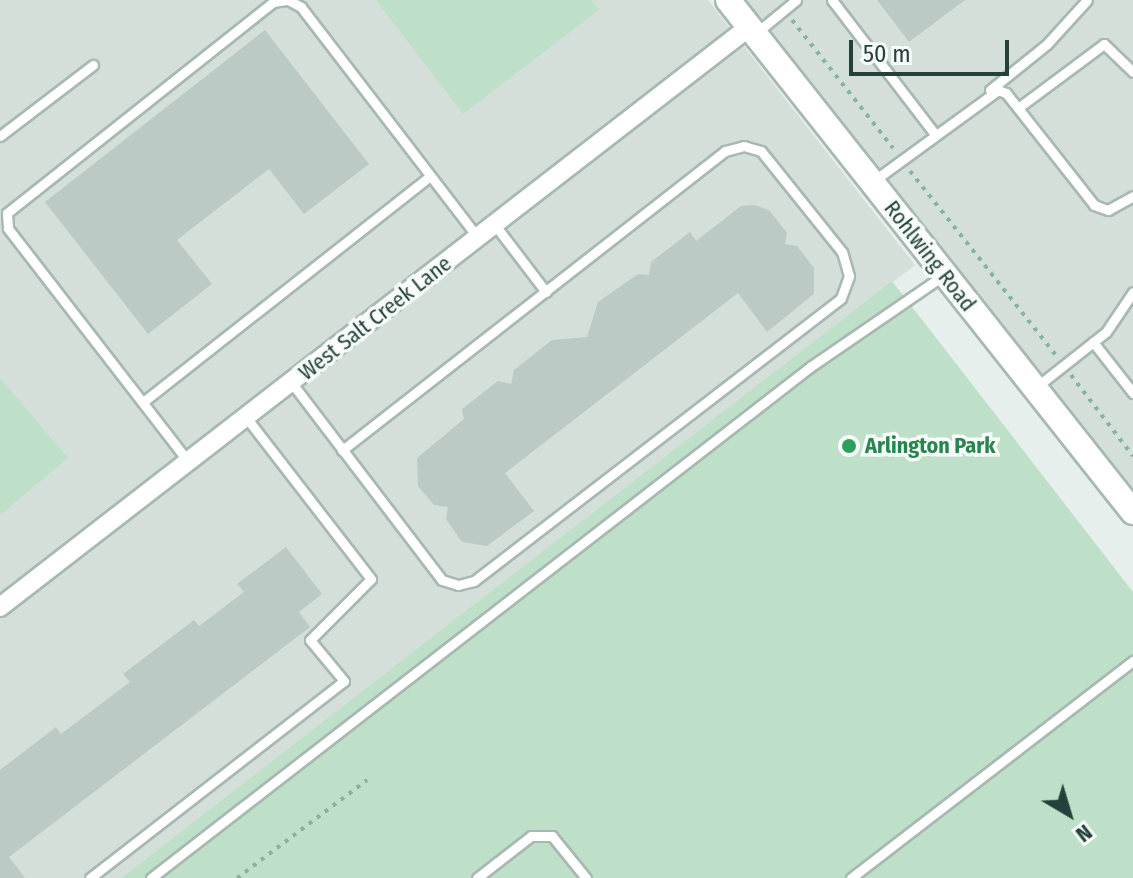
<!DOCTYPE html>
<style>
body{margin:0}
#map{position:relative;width:1133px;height:878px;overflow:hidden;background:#e6efeb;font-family:"Fira Sans Condensed",sans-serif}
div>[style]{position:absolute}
.built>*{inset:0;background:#d4dfda}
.green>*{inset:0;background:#bfe0c8}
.building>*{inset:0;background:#bbcac4}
.path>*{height:4px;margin-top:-2px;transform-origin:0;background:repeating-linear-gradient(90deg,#86b3a5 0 4px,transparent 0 10px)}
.roads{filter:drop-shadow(2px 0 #a8b8b2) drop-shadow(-2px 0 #a8b8b2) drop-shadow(0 2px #a8b8b2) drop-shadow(0 -2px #a8b8b2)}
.service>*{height:9px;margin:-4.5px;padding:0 4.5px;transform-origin:4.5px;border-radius:4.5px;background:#fff}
.minor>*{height:18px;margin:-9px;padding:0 9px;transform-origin:9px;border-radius:9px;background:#fff}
.secondary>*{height:24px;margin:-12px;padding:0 12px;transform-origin:12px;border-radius:12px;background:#fff}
.dots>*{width:22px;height:22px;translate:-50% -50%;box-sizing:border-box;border:4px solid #f7fbf9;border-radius:50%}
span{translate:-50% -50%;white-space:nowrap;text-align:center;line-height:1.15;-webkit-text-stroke:7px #f7fbf9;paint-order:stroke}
.street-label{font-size:22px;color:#24423a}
.leisure-label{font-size:22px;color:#27864d;font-weight:700}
.left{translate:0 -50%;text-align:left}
.north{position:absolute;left:1029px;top:774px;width:80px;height:80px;-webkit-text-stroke:6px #f7fbf9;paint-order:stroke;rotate:142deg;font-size:22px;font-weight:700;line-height:32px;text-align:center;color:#24423a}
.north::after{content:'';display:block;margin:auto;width:28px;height:36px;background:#24423a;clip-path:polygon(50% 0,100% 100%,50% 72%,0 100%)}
.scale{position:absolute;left:849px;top:40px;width:160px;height:36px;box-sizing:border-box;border:4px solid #24423a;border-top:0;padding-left:10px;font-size:24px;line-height:28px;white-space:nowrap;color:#24423a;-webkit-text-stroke:6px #f7fbf9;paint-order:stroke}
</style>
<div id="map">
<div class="built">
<div style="clip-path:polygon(0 0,708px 0,915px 265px,121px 878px,0 878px)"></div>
<div style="clip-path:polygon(728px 0,1133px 0,1133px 511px)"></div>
</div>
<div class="green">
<div style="clip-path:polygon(376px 0,591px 0,599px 10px,463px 114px)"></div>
<div style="clip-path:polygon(892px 281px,1133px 592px,1133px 878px,121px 878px)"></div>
<div style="clip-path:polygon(0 378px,68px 458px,0 515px)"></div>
</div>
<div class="building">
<div style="clip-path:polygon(877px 0,965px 0,909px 42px)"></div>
<div style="clip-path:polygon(265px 30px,369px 164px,304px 214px,269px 169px,177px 240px,212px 284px,148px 334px,45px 202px)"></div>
<div style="clip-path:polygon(754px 205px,769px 210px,787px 233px,785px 244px,797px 246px,814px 268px,814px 294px,767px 332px,738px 293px,505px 473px,534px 511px,487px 546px,462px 542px,446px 519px,448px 507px,434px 505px,418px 486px,417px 458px,464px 419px,462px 409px,498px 381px,511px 384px,514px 370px,552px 340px,587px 337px,598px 302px,638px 274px,649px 275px,651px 262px,690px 232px,696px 241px,741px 206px)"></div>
<div style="clip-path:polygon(286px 547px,322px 594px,299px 612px,310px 627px,9px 857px,25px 878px,0 878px,0 770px,56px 727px,61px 734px,130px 682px,123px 674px,194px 620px,199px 626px,244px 592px,237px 584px)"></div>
</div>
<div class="path">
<div style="left:792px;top:20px;width:163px;rotate:51.7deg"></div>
<div style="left:910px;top:171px;width:235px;rotate:51.6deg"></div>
<div style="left:1071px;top:375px;width:102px;rotate:52.6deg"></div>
<div style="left:237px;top:878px;width:163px;rotate:-37deg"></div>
</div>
<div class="roads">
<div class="service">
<div style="left:288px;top:0;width:15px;rotate:28deg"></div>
<div style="left:301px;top:7px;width:291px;rotate:52.5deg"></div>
<div style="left:832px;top:0;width:168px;rotate:52.5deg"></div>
<div style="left:756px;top:33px;width:52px;rotate:-39.5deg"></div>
<div style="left:990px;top:90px;width:73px;rotate:-38.9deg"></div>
<div style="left:1047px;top:44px;width:59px;rotate:-47.7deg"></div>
<div style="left:1018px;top:108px;width:107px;rotate:-36.7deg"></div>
<div style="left:1104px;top:44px;width:40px;rotate:44deg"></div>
<div style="left:0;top:136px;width:117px;rotate:-37.4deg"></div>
<div style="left:872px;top:182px;width:156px;rotate:-36.1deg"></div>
<div style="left:998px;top:90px;width:9px;rotate:21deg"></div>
<div style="left:1006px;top:93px;width:142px;rotate:51.8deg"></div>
<div style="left:1094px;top:205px;width:15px;rotate:20deg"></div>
<div style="left:1108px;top:210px;width:29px;rotate:-29deg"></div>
<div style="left:495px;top:225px;width:84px;rotate:52.7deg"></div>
<div style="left:1093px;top:342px;width:65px;rotate:51.9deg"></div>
<div style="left:291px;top:382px;width:249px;rotate:52.7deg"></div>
<div style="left:442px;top:580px;width:17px;rotate:17deg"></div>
<div style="left:458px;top:585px;width:16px;rotate:-14deg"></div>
<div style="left:474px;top:581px;width:463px;rotate:-37.6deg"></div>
<div style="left:841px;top:298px;width:23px;rotate:-70deg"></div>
<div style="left:849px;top:276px;width:25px;rotate:-106deg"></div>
<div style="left:842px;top:252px;width:129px;rotate:-128.7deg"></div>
<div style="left:761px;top:151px;width:18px;rotate:-164deg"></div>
<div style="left:744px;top:146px;width:20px;rotate:165deg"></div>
<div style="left:725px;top:151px;width:486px;rotate:142deg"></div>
<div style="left:1035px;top:388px;width:90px;rotate:-38.3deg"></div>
<div style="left:1106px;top:332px;width:48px;rotate:-56deg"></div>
<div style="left:143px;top:402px;width:365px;rotate:-38.2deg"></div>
<div style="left:187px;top:460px;width:293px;rotate:-127.7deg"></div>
<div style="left:8px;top:228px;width:15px;rotate:-94deg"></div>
<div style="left:7px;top:213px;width:340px;rotate:-38.4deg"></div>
<div style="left:273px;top:2px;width:13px;rotate:-9deg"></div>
<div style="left:90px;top:878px;width:321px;rotate:-37.8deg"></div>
<div style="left:344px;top:681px;width:53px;rotate:-129.7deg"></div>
<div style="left:310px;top:640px;width:86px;rotate:-45deg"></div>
<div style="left:371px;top:579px;width:205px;rotate:-127.7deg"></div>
<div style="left:151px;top:878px;width:834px;rotate:-37.79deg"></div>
<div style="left:810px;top:367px;width:163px;rotate:-34.5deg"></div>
<div style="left:477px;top:878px;width:68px;rotate:-37.9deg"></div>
<div style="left:531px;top:836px;width:21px"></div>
<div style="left:552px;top:836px;width:54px;rotate:51deg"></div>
<div style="left:851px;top:878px;width:356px;rotate:-37.6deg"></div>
</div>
<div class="minor">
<div style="left:0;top:607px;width:947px;rotate:-37.75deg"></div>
</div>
<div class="secondary">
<div style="left:728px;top:0;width:653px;rotate:51.66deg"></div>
</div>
</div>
<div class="dots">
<div style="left:849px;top:446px;background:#2e9e5b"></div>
</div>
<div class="street-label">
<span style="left:930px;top:256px;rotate:52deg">Rohlwing Road</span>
<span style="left:375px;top:318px;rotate:-38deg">West Salt Creek Lane</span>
</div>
<div class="leisure-label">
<span class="left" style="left:865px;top:446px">Arlington Park</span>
</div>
<div class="north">N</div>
<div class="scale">50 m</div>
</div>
